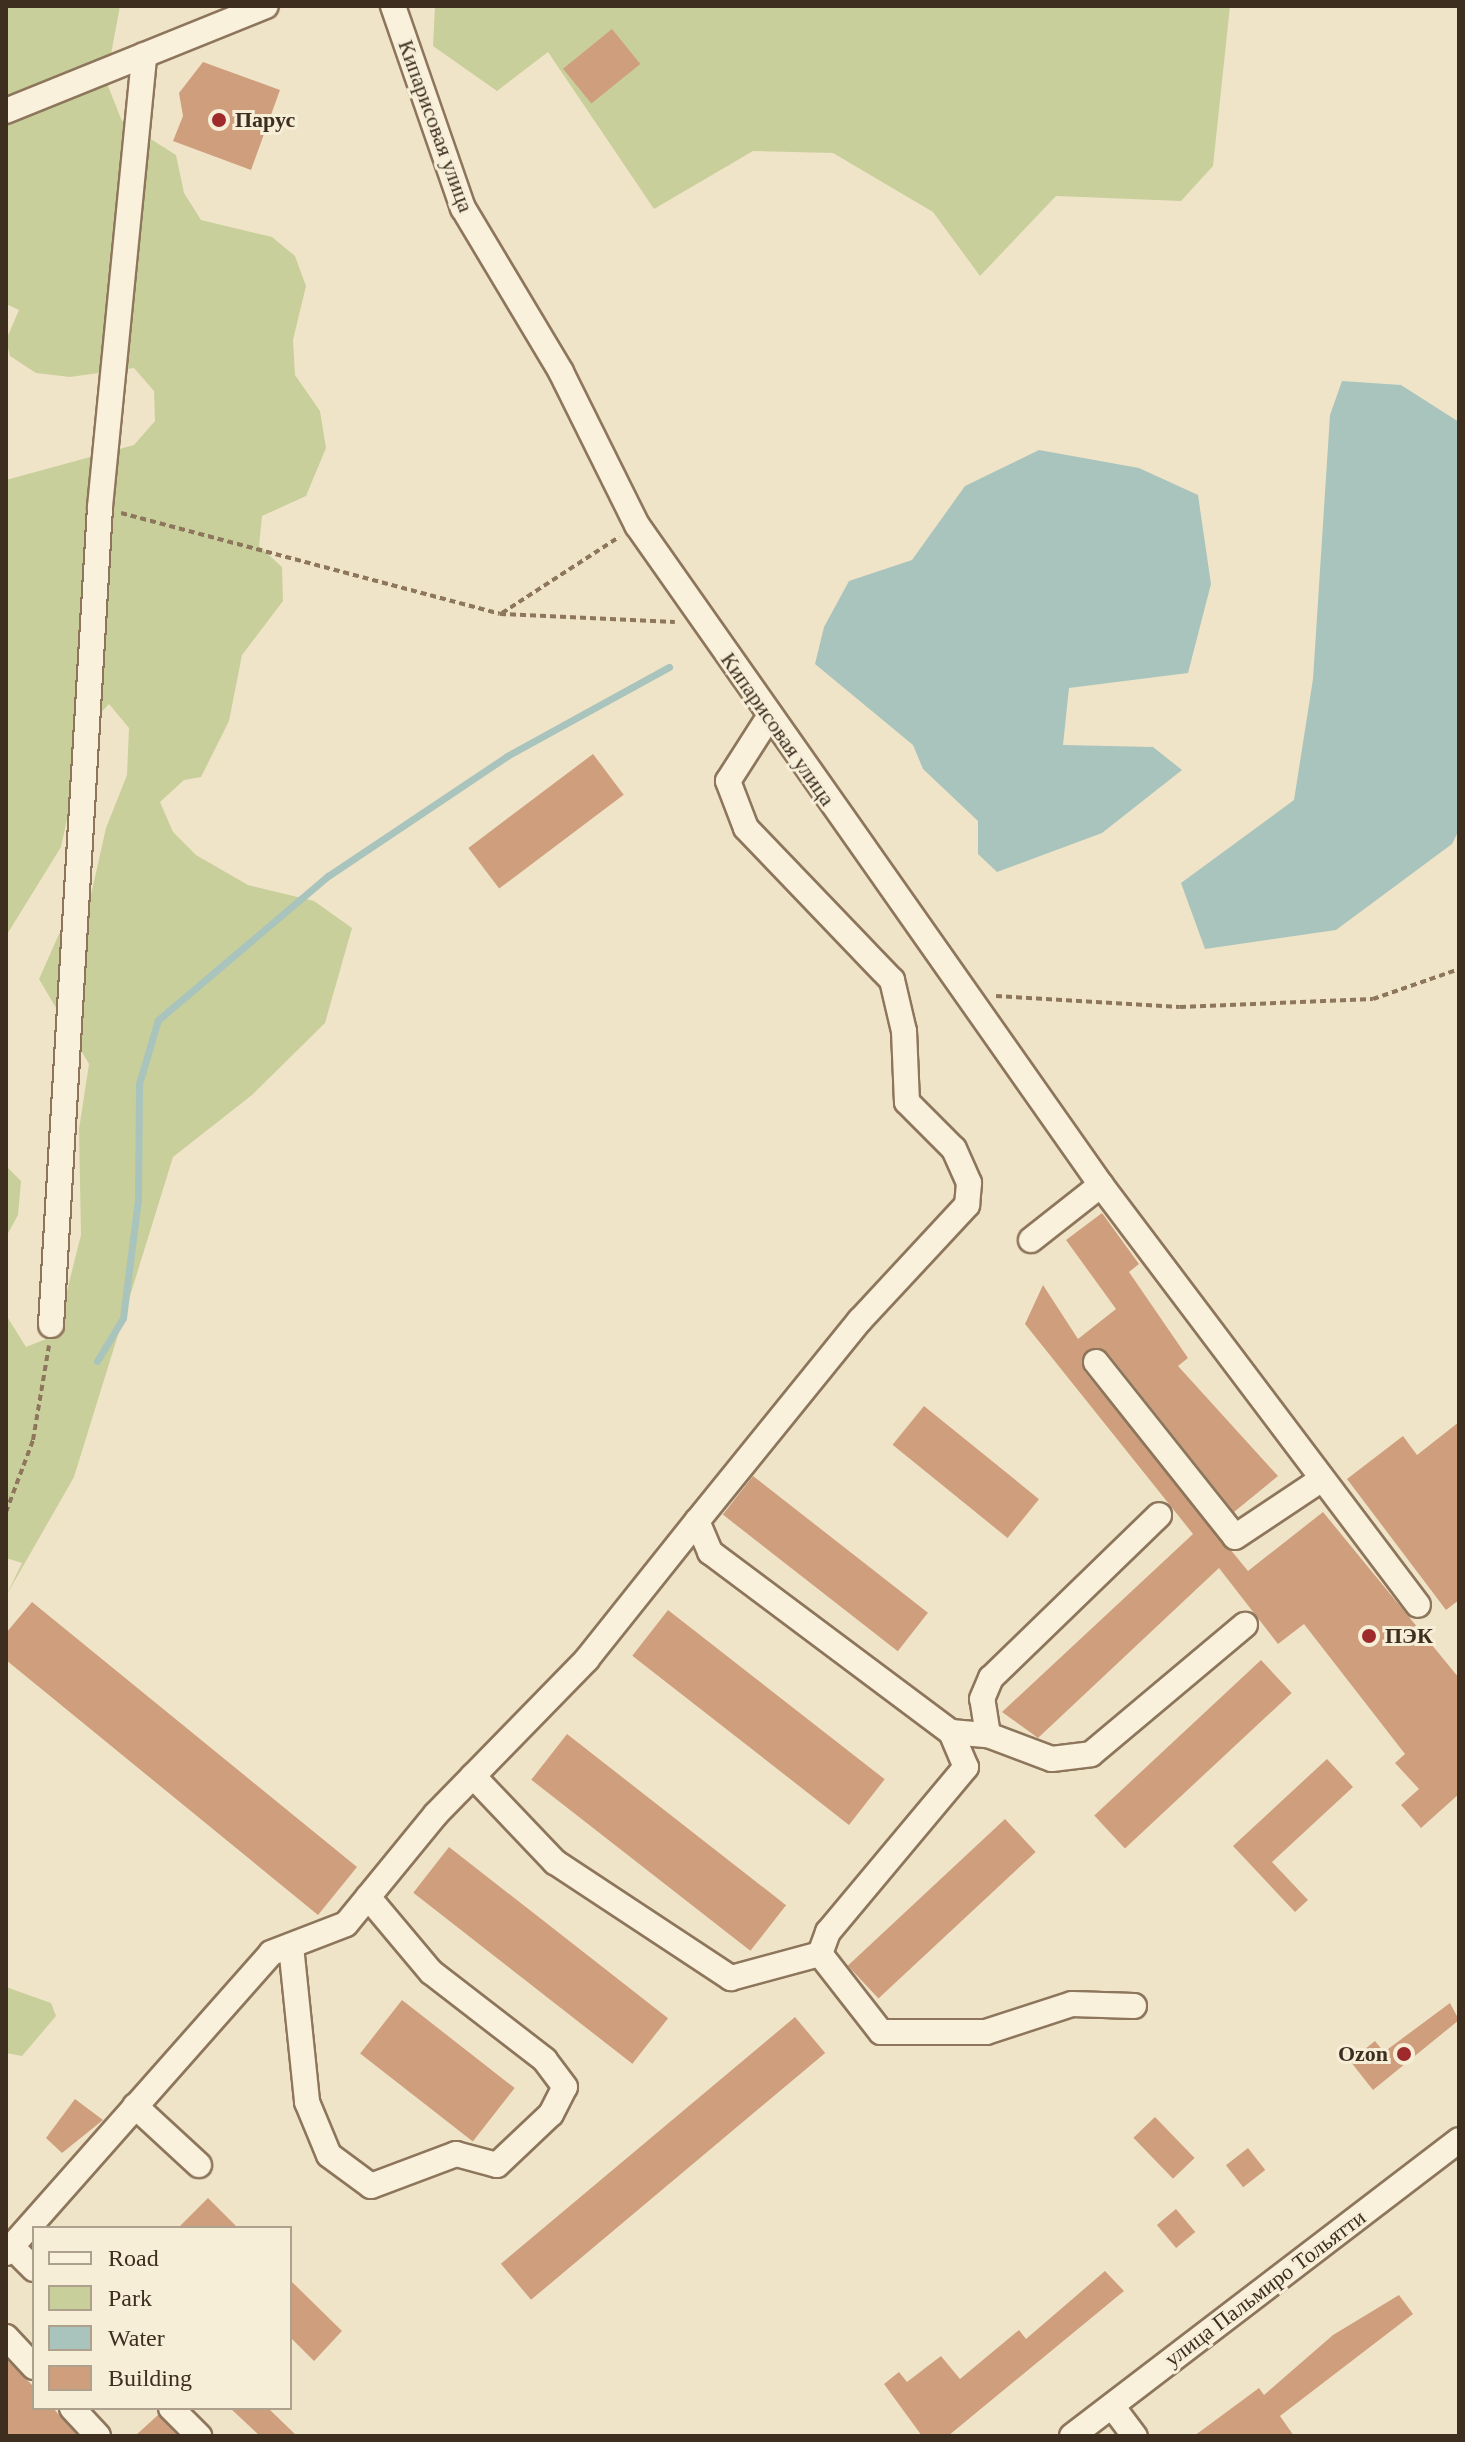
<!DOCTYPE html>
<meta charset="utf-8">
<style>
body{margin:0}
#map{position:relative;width:1465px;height:2442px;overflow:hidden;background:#f0e4c8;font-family:"Times New Roman",serif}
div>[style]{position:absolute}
.green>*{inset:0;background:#c9cf9b}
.water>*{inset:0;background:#a9c4bc}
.stream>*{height:7px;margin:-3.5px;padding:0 3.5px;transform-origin:3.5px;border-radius:3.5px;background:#a9c4bc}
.building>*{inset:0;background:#cf9f7d;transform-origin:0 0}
.path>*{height:4px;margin-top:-2px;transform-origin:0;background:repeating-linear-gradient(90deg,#8d765c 0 6px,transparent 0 10px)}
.roads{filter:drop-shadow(2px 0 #8d765c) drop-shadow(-2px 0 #8d765c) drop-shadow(0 2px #8d765c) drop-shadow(0 -2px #8d765c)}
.minor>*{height:24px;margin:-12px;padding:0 12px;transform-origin:12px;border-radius:12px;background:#faf1dc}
.dots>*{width:22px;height:22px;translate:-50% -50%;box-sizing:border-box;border:4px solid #f7eed8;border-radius:50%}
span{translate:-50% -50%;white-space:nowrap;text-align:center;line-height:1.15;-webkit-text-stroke:6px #f7eed8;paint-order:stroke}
.poi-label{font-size:22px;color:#3d2e20;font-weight:700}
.left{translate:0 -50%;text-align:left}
.right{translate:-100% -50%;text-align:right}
.street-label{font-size:22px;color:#3d2e20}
.frame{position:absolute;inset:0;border:8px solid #3d2e20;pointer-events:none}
.legend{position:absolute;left:32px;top:2226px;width:260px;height:184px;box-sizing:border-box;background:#f7eed8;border:2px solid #ada18e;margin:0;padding:10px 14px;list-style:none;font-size:24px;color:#3d2e20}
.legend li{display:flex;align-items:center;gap:16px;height:40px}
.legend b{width:40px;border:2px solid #ada18e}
</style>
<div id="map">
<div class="green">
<div style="clip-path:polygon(6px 6px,120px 6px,106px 81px,122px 121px,176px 155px,184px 193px,201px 220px,272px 237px,295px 256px,306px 286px,293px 340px,295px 375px,320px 411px,326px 448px,306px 496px,262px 516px,259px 546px,282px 567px,283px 601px,242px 655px,229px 721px,201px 777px,184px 780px,160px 802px,173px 832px,196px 855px,248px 885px,314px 901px,352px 928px,325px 1023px,252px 1095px,173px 1157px,74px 1477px,6px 1596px,22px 1563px,6px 1558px,6px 1315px,26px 1347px,56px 1335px,81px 1235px,79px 1129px,89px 1064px,39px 979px,59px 934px,86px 917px,106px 828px,127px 775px,129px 728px,109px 704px,87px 727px,61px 847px,6px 936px,6px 480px,134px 445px,155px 421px,154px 391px,134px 368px,70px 377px,36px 373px,10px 356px,6px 340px,19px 310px,6px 304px)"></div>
<div style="clip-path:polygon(435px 6px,1230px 6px,1213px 166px,1181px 201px,1056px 196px,980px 276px,933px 212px,833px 153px,753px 151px,654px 209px,548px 52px,497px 91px,433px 46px)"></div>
<div style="clip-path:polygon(6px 1166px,21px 1181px,18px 1215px,6px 1237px)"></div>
<div style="clip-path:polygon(6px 1987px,51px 2003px,56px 2016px,22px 2056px,6px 2053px)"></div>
</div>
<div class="water">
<div style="clip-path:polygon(1342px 381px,1401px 385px,1459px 422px,1459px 830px,1452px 844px,1336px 930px,1205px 949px,1181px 883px,1294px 800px,1313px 679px,1330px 415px)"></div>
<div style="clip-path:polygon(1039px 450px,1139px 468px,1198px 495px,1211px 584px,1188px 673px,1069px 688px,1063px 745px,1153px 747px,1182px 770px,1102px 833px,997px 872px,978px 854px,978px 821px,923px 769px,913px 745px,815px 664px,824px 627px,849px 581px,912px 560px,965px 486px)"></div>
</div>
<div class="stream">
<div style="left:97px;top:1361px;width:50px;rotate:-58.8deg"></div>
<div style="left:123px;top:1318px;width:119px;rotate:-82.8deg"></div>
<div style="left:138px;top:1200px;width:116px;rotate:-89.5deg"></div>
<div style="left:139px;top:1084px;width:67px;rotate:-73.5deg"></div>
<div style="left:158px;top:1020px;width:223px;rotate:-40.3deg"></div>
<div style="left:328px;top:876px;width:216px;rotate:-33.8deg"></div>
<div style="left:507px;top:756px;width:185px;rotate:-28.8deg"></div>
</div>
<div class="building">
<div style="left:612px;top:29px;width:45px;height:63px;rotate:51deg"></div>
<div style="clip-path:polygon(203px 62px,280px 90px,251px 170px,173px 141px,183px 116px,179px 93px)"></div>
<div style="left:593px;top:754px;width:51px;height:156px;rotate:53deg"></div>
<div style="clip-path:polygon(1102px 1213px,1139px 1264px,1129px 1272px,1188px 1358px,1178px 1366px,1278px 1476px,1234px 1512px,1107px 1352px,1086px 1351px,1084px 1371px,1248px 1571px,1323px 1512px,1459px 1678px,1459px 1794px,1421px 1828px,1401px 1805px,1419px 1789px,1395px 1763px,1405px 1754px,1304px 1624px,1278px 1644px,1219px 1568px,1038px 1738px,1002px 1712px,1193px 1534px,1025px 1324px,1043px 1285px,1078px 1339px,1116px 1309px,1066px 1240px)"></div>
<div style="left:924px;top:1406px;width:148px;height:50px;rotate:39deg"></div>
<div style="clip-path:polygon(1459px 1422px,1459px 1600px,1446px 1610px,1347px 1479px,1403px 1436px,1417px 1455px)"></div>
<div style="left:753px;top:1476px;width:222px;height:49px;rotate:38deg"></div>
<div style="clip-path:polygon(32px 1602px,357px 1867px,318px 1915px,6px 1660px,6px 1633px)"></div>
<div style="left:668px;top:1610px;width:275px;height:58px;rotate:38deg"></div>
<div style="left:1261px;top:1660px;width:45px;height:228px;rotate:47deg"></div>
<div style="left:567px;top:1734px;width:278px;height:58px;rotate:38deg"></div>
<div style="clip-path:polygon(1327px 1759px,1353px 1787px,1272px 1862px,1308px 1900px,1295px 1912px,1233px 1846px)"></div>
<div style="left:1005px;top:1819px;width:45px;height:215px;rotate:47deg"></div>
<div style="left:449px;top:1847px;width:278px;height:58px;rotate:38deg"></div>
<div style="left:402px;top:2000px;width:143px;height:68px;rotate:38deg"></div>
<div style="clip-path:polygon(1450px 2003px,1459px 2020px,1373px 2090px,1350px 2061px,1375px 2041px,1384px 2052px)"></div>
<div style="left:795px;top:2017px;width:47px;height:384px;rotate:50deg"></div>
<div style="clip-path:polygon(75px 2099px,103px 2120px,62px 2153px,46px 2138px)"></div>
<div style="left:1155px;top:2117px;width:57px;height:30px;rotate:46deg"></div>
<div style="left:1248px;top:2148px;width:28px;height:28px;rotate:52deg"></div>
<div style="clip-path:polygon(208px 2198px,238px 2228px,178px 2228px)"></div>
<div style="left:1176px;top:2209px;width:30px;height:25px;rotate:50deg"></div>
<div style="clip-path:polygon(1105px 2271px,1124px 2291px,948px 2436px,922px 2436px,884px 2384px,899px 2372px,907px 2382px,941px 2356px,960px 2379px,1019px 2330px,1026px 2339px)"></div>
<div style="clip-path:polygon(290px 2280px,342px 2331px,314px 2361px,290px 2337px)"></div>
<div style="clip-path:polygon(1399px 2295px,1413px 2314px,1280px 2416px,1294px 2436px,1194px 2436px,1259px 2388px,1264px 2395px,1333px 2335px)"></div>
<div style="clip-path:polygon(6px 2359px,34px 2387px,34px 2408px,53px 2408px,78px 2436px,6px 2436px)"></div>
<div style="clip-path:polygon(230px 2408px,268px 2408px,297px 2436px,260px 2436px)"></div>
<div style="clip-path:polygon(158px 2415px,178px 2436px,135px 2436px)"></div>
</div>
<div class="path">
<div style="left:121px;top:513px;width:392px;rotate:14.9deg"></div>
<div style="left:500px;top:614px;width:175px;rotate:2.6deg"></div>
<div style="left:502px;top:613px;width:140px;rotate:-33deg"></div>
<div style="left:996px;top:996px;width:184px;rotate:3.4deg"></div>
<div style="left:1180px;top:1007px;width:193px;rotate:-2.4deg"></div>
<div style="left:1373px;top:999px;width:91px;rotate:-19.2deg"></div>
<div style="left:6px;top:1512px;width:77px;rotate:-69.4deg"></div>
<div style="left:33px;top:1440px;width:96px;rotate:-80.4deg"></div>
</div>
<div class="roads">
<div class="minor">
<div style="left:393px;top:6px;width:214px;rotate:70.9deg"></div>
<div style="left:463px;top:208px;width:191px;rotate:59.1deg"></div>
<div style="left:561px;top:372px;width:171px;rotate:63.6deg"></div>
<div style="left:637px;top:525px;width:807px;rotate:54.89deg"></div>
<div style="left:1101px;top:1185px;width:526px;rotate:52.96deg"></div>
<div style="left:6px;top:111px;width:280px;rotate:-22deg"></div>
<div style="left:769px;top:717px;width:76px;rotate:122.6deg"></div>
<div style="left:728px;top:781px;width:50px;rotate:69deg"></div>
<div style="left:746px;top:828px;width:211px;rotate:46.2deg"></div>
<div style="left:892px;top:980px;width:52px;rotate:76.8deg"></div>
<div style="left:904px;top:1031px;width:71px;rotate:87.6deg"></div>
<div style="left:907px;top:1102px;width:66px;rotate:45deg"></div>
<div style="left:954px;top:1149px;width:37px;rotate:66deg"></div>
<div style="left:969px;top:1183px;width:22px;rotate:95deg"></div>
<div style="left:967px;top:1205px;width:157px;rotate:132.9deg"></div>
<div style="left:860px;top:1320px;width:259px;rotate:129deg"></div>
<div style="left:697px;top:1521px;width:34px;rotate:67deg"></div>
<div style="left:710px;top:1552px;width:301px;rotate:36.8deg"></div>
<div style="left:951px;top:1732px;width:38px;rotate:67deg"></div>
<div style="left:966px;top:1767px;width:215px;rotate:129.9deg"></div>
<div style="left:828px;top:1932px;width:23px;rotate:110deg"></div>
<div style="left:820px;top:1954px;width:99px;rotate:52deg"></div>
<div style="left:881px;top:2032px;width:105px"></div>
<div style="left:986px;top:2032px;width:90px;rotate:-18deg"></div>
<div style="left:1072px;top:2004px;width:62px;rotate:1.8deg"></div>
<div style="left:1031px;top:1240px;width:89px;rotate:-38.2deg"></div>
<div style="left:51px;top:1325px;width:819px;rotate:-86.57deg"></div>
<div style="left:100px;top:507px;width:454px;rotate:-84.4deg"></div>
<div style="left:1096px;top:1362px;width:223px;rotate:51.5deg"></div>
<div style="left:1235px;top:1537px;width:101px;rotate:-33.7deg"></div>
<div style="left:951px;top:1732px;width:37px;rotate:5deg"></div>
<div style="left:988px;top:1735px;width:68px;rotate:20.6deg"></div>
<div style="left:1052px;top:1759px;width:39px;rotate:-7deg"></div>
<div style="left:1091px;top:1754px;width:201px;rotate:-40deg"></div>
<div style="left:988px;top:1735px;width:36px;rotate:-99deg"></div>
<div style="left:982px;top:1699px;width:23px;rotate:-67deg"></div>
<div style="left:991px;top:1678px;width:234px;rotate:-44.1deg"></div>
<div style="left:473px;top:1776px;width:119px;rotate:46.4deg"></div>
<div style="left:555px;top:1862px;width:211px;rotate:33.4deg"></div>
<div style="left:731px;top:1978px;width:92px;rotate:-15.1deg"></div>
<div style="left:291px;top:1946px;width:157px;rotate:84.1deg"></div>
<div style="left:307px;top:2102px;width:57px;rotate:67.5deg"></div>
<div style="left:329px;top:2155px;width:52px;rotate:36.4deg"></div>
<div style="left:371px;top:2186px;width:91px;rotate:-20.6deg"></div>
<div style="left:456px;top:2154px;width:42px;rotate:15deg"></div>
<div style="left:497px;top:2165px;width:74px;rotate:-43.4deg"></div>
<div style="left:551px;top:2114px;width:30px;rotate:-63deg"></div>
<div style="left:565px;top:2087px;width:34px;rotate:-127deg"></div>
<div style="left:545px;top:2060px;width:144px;rotate:-142.3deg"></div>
<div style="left:431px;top:1972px;width:98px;rotate:-130deg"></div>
<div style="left:135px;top:2106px;width:87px;rotate:42.7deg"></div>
<div style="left:12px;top:2247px;width:31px;rotate:45deg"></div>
<div style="left:6px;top:2253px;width:400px;rotate:-48.5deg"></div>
<div style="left:271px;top:1953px;width:80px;rotate:-21.1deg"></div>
<div style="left:346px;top:1924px;width:142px;rotate:-50.7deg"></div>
<div style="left:436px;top:1814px;width:216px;rotate:-45.7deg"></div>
<div style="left:587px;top:1659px;width:176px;rotate:-51.4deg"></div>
<div style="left:6px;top:2337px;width:41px;rotate:47deg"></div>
<div style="left:1112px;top:2406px;width:38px;rotate:53deg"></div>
<div style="left:72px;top:2408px;width:38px;rotate:47deg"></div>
<div style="left:171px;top:2408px;width:40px;rotate:45deg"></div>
<div style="left:1072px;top:2436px;width:487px;rotate:-37.4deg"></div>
</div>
</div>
<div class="dots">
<div style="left:219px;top:120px;background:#9e2a2b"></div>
<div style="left:1369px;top:1636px;background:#9e2a2b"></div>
<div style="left:1404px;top:2054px;background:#9e2a2b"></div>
</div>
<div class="poi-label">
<span class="left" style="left:235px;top:120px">Парус</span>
<span class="left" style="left:1385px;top:1636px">ПЭК</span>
<span class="right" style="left:1388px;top:2054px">Ozon</span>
</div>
<div class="street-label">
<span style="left:436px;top:126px;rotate:70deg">Кипарисовая улица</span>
<span style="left:778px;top:729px;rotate:55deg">Кипарисовая улица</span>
<span style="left:1265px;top:2288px;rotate:-37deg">улица Пальмиро Тольятти</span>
</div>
<div class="frame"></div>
<ul class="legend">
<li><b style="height:10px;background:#faf1dc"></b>Road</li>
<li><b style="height:22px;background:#c9cf9b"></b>Park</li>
<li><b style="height:22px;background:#a9c4bc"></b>Water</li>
<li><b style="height:22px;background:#cf9f7d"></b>Building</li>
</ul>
</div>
